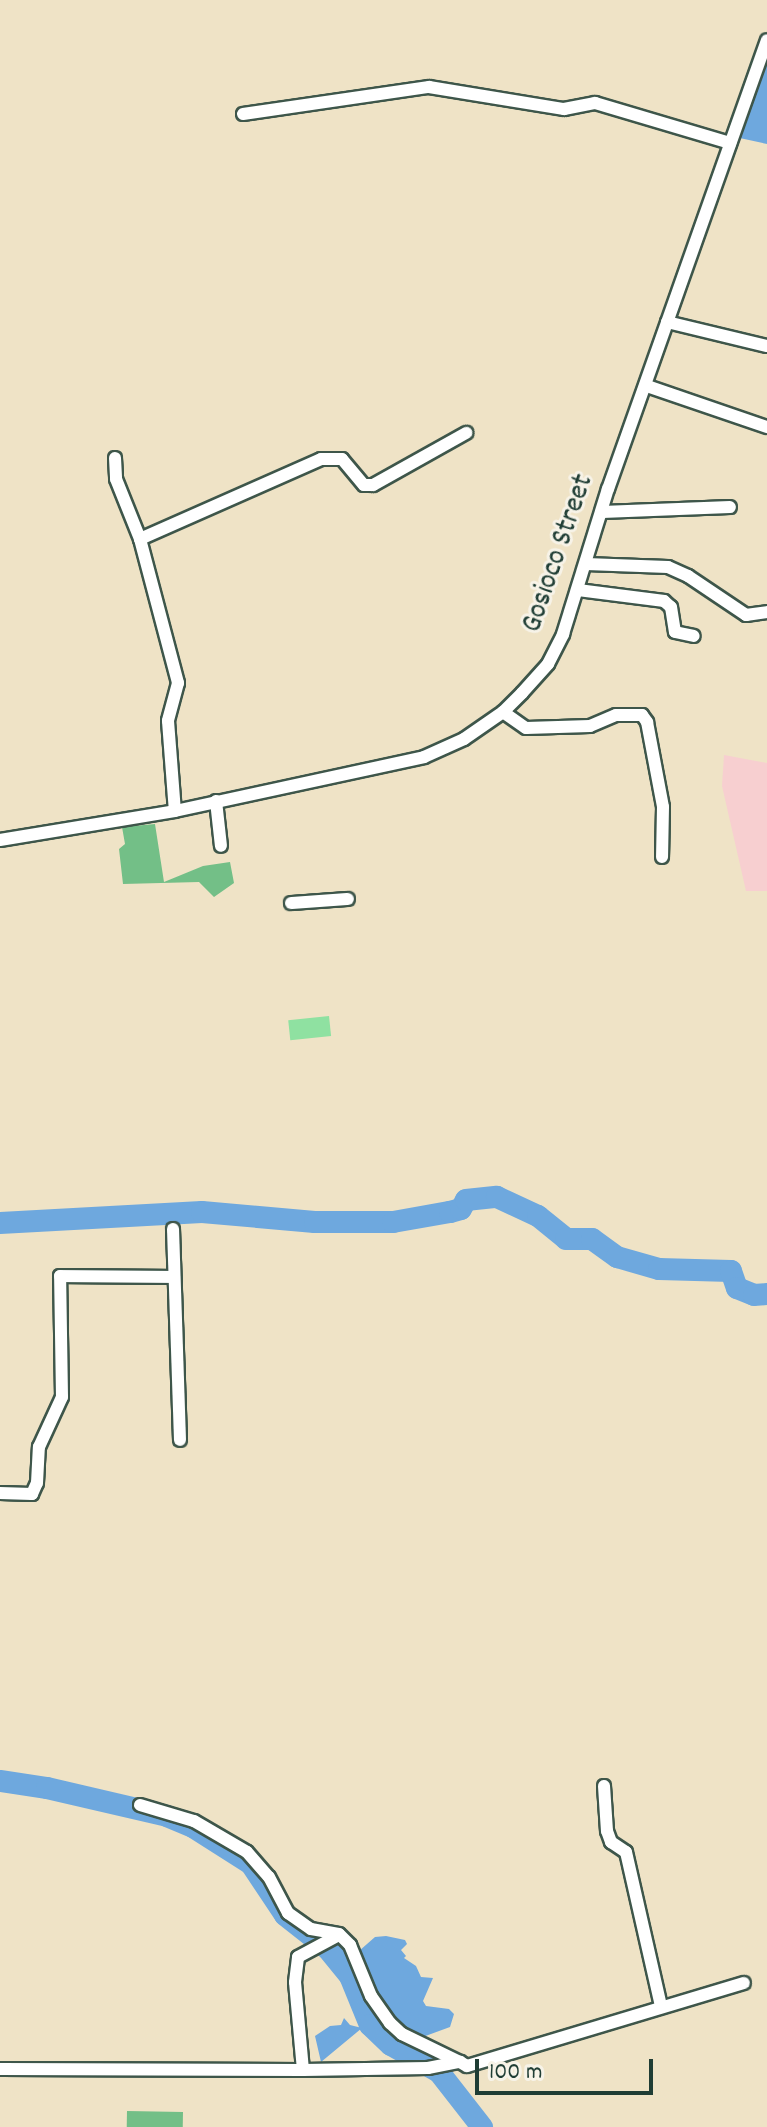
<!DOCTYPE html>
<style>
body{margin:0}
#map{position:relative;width:767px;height:2127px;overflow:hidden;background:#efe3c6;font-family:Dekko,sans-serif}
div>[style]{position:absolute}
.built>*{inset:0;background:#f7cfd0}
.green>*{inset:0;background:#8fe1a1;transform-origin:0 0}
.forest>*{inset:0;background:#73bf87;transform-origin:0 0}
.water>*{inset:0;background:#6ea8de}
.river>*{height:22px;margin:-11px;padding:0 11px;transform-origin:11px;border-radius:11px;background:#6ea8de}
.roads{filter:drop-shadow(2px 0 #3e564a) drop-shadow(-2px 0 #3e564a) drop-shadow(0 2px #3e564a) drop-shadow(0 -2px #3e564a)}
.minor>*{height:12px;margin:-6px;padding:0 6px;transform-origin:6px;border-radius:6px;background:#fff}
span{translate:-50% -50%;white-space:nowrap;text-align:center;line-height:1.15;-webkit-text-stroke:6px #f7f3e8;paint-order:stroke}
.street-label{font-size:30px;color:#1f3d34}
.scale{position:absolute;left:475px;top:2059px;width:178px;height:36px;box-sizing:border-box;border:4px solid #1f3d34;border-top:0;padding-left:10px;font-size:24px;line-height:28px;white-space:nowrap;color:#1f3d34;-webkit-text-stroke:6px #f7f3e8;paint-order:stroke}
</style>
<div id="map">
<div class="built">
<div style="clip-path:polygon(724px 755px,767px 763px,767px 891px,746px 891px,722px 786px)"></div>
</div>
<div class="green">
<div style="left:329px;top:1016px;width:20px;height:41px;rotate:84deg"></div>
</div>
<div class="forest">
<div style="clip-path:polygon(155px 824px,164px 882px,203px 866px,230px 862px,234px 883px,214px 897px,199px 882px,123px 884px,119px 849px,125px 844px,122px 827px)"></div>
<div style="left:127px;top:2111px;width:56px;height:16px;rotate:1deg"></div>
</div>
<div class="water">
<div style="clip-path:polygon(767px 49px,767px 144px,735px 137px)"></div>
<div style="clip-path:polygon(386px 1936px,405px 1940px,407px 1944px,401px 1950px,406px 1956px,404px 1958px,416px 1966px,421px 1977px,433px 1978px,423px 2001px,426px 2006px,449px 2009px,454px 2014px,450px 2027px,420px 2038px,405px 2030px,387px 2011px,359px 1951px,375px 1937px)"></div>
<div style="clip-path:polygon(344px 2018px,350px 2025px,362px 2028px,321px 2062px,315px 2036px,330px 2026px,341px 2025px)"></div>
</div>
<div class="river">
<div style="left:0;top:1223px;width:202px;rotate:-3.1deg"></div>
<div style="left:202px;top:1212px;width:113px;rotate:5.1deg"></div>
<div style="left:315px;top:1222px;width:78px"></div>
<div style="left:393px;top:1222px;width:58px;rotate:-10deg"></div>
<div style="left:450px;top:1212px;width:11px;rotate:-15deg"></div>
<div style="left:461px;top:1209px;width:10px;rotate:-61deg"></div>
<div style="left:466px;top:1200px;width:31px;rotate:-6deg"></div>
<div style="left:497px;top:1197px;width:45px;rotate:24.9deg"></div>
<div style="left:538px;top:1216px;width:36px;rotate:39deg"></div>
<div style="left:566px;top:1239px;width:26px"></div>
<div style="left:592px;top:1239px;width:31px;rotate:36deg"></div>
<div style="left:617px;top:1257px;width:44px;rotate:15.9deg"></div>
<div style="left:659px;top:1269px;width:72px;rotate:1.6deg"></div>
<div style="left:731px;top:1271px;width:18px;rotate:71deg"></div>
<div style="left:737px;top:1288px;width:18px;rotate:22deg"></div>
<div style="left:754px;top:1295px;width:13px;rotate:-4deg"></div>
<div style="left:0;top:1781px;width:48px;rotate:8.5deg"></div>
<div style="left:47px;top:1788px;width:123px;rotate:13.1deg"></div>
<div style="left:167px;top:1816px;width:28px;rotate:23deg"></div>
<div style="left:193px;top:1827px;width:69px;rotate:32.5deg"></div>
<div style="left:251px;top:1864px;width:61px;rotate:56.3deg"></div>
<div style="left:285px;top:1915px;width:55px;rotate:38.3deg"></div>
<div style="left:328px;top:1949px;width:35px;rotate:51deg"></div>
<div style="left:350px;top:1976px;width:53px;rotate:67.8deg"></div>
<div style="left:370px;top:2025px;width:29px;rotate:44deg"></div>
<div style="left:391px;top:2045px;width:55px;rotate:29.4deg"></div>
<div style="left:439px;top:2072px;width:70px;rotate:52deg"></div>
</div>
<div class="roads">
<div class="minor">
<div style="left:243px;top:114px;width:188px;rotate:-8.3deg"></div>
<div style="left:429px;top:87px;width:137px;rotate:9.3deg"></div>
<div style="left:564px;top:109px;width:32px;rotate:-11deg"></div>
<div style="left:595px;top:103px;width:141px;rotate:16.5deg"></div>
<div style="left:667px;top:322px;width:103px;rotate:13.5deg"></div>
<div style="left:647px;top:386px;width:127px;rotate:18.9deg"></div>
<div style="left:115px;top:458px;width:21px;rotate:87deg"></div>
<div style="left:116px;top:479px;width:65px;rotate:68.2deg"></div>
<div style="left:140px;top:539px;width:198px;rotate:-23.8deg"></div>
<div style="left:321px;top:459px;width:21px"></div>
<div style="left:342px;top:459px;width:34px;rotate:50deg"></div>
<div style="left:364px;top:485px;width:9px"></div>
<div style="left:373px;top:485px;width:107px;rotate:-29.2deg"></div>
<div style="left:602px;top:512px;width:128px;rotate:-2.2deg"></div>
<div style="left:140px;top:539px;width:149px;rotate:75.2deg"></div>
<div style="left:178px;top:683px;width:39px;rotate:105deg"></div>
<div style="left:168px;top:721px;width:90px;rotate:85.6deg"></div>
<div style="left:586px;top:564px;width:82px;rotate:2.1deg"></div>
<div style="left:668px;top:567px;width:22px;rotate:24deg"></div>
<div style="left:688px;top:576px;width:70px;rotate:33.9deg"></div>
<div style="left:746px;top:615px;width:21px;rotate:-8deg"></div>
<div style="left:578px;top:590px;width:87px;rotate:7.3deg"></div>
<div style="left:664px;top:601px;width:9px;rotate:41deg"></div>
<div style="left:671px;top:607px;width:25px;rotate:81deg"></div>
<div style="left:675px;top:632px;width:19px;rotate:12deg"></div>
<div style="left:503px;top:712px;width:28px;rotate:35deg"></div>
<div style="left:526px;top:728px;width:64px;rotate:-1.8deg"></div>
<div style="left:590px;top:726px;width:28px;rotate:-23deg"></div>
<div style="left:616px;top:715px;width:26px"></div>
<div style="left:642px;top:715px;width:9px;rotate:54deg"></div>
<div style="left:647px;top:722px;width:86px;rotate:79.3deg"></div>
<div style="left:663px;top:807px;width:50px;rotate:91.1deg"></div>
<div style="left:216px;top:801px;width:45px;rotate:83.7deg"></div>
<div style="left:0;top:840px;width:177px;rotate:-9.4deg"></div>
<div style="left:175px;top:811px;width:255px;rotate:-12.2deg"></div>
<div style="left:424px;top:757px;width:44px;rotate:-24.2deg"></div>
<div style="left:464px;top:739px;width:47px;rotate:-34.7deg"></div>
<div style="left:503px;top:712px;width:27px;rotate:-45deg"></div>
<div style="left:522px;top:693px;width:39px;rotate:-48deg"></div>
<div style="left:548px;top:664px;width:34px;rotate:-63deg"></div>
<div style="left:563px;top:634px;width:152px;rotate:-72.8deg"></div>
<div style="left:608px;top:489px;width:476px;rotate:-70.5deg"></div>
<div style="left:291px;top:903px;width:57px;rotate:-4deg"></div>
<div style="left:173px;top:1229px;width:211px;rotate:88.1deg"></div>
<div style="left:0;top:1493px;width:32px;rotate:2deg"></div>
<div style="left:32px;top:1494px;width:12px;rotate:-66deg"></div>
<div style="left:37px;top:1483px;width:36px;rotate:-87deg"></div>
<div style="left:39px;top:1447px;width:55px;rotate:-65.3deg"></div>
<div style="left:62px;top:1397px;width:121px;rotate:-90.9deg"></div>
<div style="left:60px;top:1276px;width:113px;rotate:0.5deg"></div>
<div style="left:604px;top:1786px;width:45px;rotate:86.2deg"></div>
<div style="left:607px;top:1831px;width:12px;rotate:70deg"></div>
<div style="left:611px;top:1842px;width:18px;rotate:34deg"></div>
<div style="left:626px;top:1852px;width:158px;rotate:77.2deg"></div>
<div style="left:140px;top:1805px;width:56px;rotate:16.5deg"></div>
<div style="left:194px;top:1821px;width:61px;rotate:30.3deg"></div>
<div style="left:247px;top:1852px;width:33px;rotate:49deg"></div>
<div style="left:269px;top:1877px;width:41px;rotate:62.2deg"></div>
<div style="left:288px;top:1913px;width:28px;rotate:35deg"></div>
<div style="left:311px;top:1929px;width:28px;rotate:10deg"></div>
<div style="left:339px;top:1934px;width:16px;rotate:45deg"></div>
<div style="left:350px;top:1945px;width:55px;rotate:67.6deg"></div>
<div style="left:371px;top:1996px;width:33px;rotate:55deg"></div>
<div style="left:390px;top:2023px;width:16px;rotate:43deg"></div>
<div style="left:402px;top:2034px;width:64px;rotate:25.8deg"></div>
<div style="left:0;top:2069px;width:303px;rotate:0.2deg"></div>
<div style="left:303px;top:2070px;width:125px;rotate:-0.9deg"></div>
<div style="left:428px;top:2068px;width:33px;rotate:-11deg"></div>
<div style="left:460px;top:2062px;width:8px;rotate:30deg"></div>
<div style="left:467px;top:2066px;width:289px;rotate:-16.7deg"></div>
<div style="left:303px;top:2070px;width:88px;rotate:-95.2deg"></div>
<div style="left:295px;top:1982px;width:25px;rotate:-83deg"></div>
<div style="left:298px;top:1957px;width:47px;rotate:-28.2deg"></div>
</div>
</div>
<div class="street-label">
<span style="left:560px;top:554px;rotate:-71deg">Gosioco Street</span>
</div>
<div class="scale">100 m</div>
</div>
